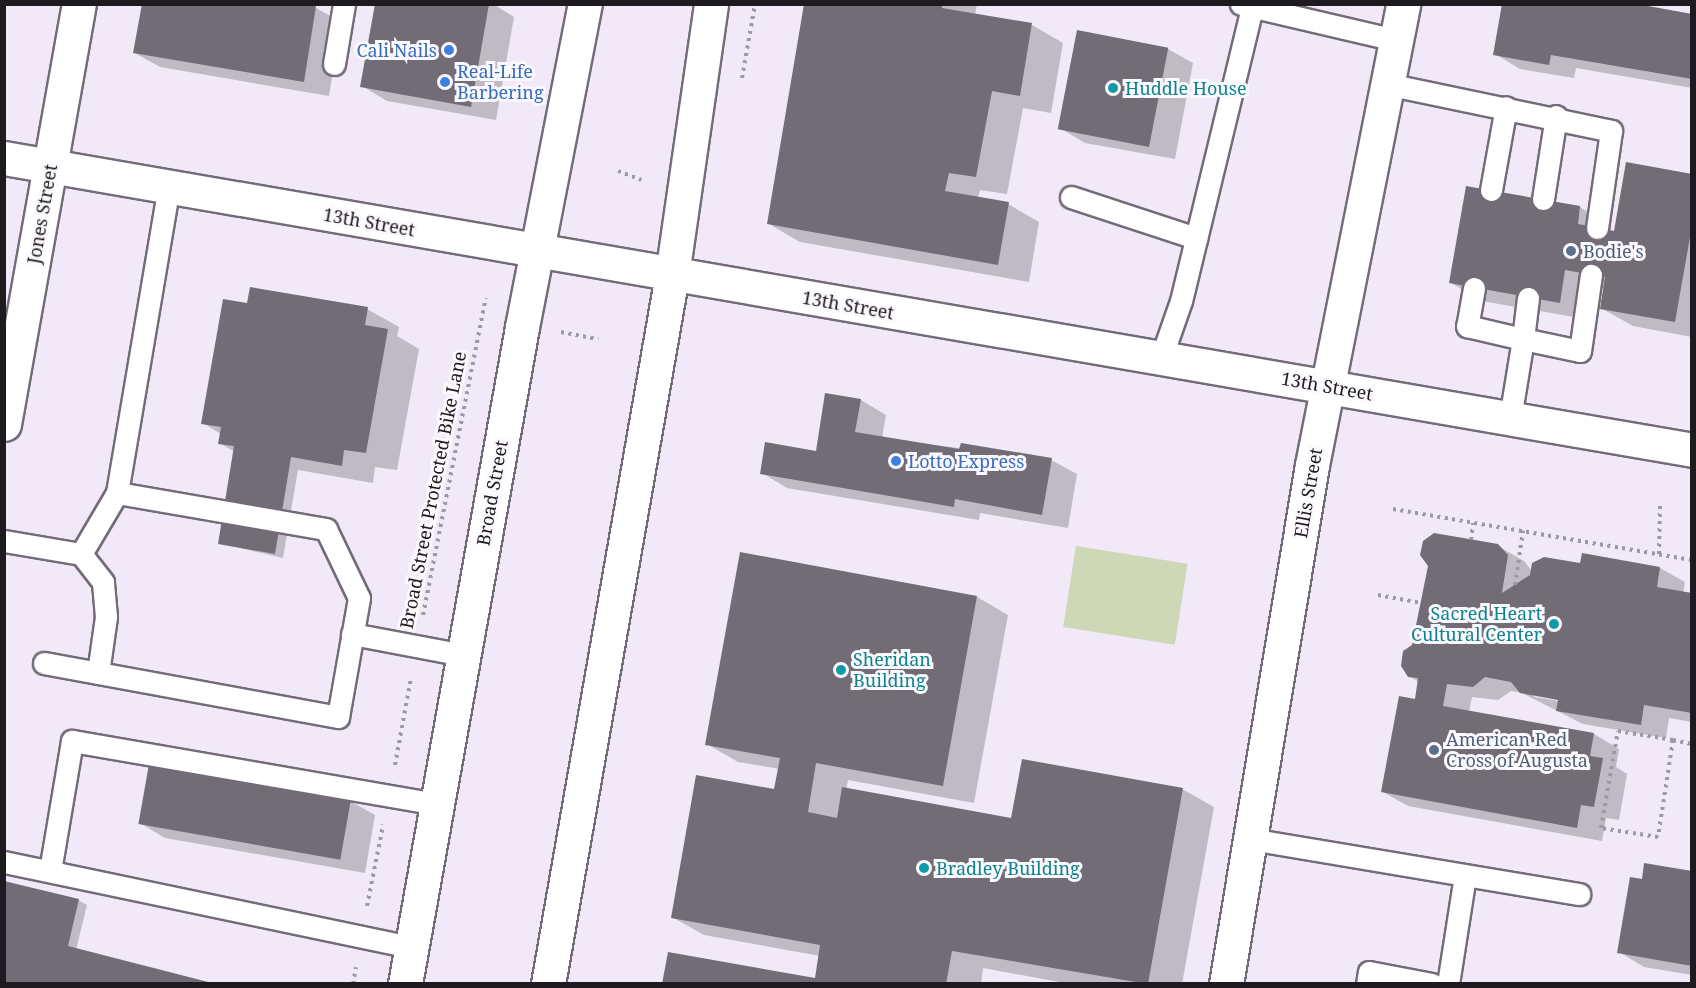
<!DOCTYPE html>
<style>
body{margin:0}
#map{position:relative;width:1696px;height:988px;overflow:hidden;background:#f1e9f7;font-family:"Noto Serif",serif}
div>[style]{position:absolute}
.green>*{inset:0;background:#ced7b6;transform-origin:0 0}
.shadow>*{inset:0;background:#0003}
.building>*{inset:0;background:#726c77;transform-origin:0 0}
.path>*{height:4px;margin-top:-2px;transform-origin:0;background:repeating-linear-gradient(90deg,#9e98a2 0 3px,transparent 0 7.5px)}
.roads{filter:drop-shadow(2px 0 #736c78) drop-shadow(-2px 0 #736c78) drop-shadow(0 2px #736c78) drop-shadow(0 -2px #736c78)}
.service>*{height:21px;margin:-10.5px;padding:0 10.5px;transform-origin:10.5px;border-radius:10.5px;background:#fff}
.minor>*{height:33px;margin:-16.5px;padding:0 16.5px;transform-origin:16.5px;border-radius:16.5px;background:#fff}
.secondary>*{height:33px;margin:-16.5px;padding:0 16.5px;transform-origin:16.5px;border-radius:16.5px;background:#fff}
.primary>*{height:33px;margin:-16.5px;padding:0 16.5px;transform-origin:16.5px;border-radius:16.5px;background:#fff}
.dots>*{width:16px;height:16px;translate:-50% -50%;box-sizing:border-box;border:3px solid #fcf9fe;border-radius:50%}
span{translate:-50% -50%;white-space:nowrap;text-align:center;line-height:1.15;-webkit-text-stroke:6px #fcf9fe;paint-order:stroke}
.shop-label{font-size:18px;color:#366cbe}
.right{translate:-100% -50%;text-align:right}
.left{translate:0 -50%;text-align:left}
.culture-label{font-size:18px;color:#0d838f}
.street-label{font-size:18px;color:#1e1b20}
.service-label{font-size:18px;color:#4e5e75}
.frame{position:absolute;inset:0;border:6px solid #1e1b20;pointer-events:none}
</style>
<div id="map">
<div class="green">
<div style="left:1076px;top:546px;width:113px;height:82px;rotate:9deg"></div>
</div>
<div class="shadow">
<div style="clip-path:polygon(143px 4px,316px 8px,341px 22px,329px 96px,160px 67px,135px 53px)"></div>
<div style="clip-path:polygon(376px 4px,493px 4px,514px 17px,496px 120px,387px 101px,362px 86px)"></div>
<div style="clip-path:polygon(806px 4px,977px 4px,975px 15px,1032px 25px,1063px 43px,1051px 113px,1023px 108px,1007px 194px,980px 190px,978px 198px,1008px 204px,1039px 222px,1029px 282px,800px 242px,769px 224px)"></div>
<div style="clip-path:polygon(1692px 15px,1692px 88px,1576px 68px,1574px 78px,1520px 69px,1495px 54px)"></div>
<div style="clip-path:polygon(1078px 32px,1168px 49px,1193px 63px,1175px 159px,1085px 143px,1060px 128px)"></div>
<div style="clip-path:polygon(1692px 175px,1692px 337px,1633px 326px,1601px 308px,1605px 289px,1596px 287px,1591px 320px,1482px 301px,1451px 283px,1467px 188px,1580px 207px,1611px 226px,1610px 232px,1615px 232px)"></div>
<div style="clip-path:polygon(248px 305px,367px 309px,399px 327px,397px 336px,419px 349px,397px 470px,375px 467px,373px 483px,298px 470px,283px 558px,219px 543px,235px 452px,219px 443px,221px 434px,203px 423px)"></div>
<div style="clip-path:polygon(861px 400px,886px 415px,882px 438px,1051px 460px,1077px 474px,1068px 528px,980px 513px,979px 520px,787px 488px,762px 473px,817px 453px)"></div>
<div style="clip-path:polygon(evenodd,1498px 546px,1524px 561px,1532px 571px,1581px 564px,1660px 568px,1685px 582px,1683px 593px,1692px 594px,1692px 722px,1669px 718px,1666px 738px,1583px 724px,1522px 693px,1511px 691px,1498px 700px,1472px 697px,1469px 712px,1594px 734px,1619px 749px,1616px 767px,1627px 774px,1619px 820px,1606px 818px,1602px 841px,1408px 806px,1383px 792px,1416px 701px,1419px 682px,1409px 676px,1414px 646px,1498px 546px,1531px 694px,1566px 699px,1565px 702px,1535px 697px,1531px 694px)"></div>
<div style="clip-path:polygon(977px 597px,1008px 615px,974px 803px,848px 780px,846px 790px,1013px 820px,1182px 789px,1214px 807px,1182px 984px,1070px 984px,983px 968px,981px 984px,664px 984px,816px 980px,820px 956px,704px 935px,672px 917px,776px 791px,780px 769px,738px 762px,707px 744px)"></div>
<div style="clip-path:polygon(350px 801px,375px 815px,365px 873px,165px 838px,140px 823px)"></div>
<div style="clip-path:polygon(1692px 873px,1692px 975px,1644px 967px,1619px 952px,1643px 881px)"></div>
<div style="clip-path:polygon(78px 900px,87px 905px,76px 950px,4px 984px)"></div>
</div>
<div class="building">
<div style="clip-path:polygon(142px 4px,316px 6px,304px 82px,133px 53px)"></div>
<div style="clip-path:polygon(375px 4px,489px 4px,471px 107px,360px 87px)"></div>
<div style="clip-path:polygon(804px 4px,942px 4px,942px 8px,1032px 23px,1020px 96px,992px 91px,976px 177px,949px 173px,945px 191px,1009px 202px,998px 265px,767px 224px)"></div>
<div style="clip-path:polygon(1502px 4px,1637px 4px,1692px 14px,1692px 79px,1551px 55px,1549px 65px,1493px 55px)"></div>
<div style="left:1077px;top:30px;width:93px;height:101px;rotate:11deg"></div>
<div style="clip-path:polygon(1626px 162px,1692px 174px,1692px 226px,1675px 322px,1600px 309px,1605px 277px,1565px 270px,1560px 303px,1449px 283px,1466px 186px,1580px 206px,1578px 224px,1614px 231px)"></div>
<div style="clip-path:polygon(250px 287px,368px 307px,365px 325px,388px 329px,366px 453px,344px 450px,342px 466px,291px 457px,275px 554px,218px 544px,234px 446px,218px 444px,221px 427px,201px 424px,223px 299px,247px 303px)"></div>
<div style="clip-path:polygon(825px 393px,861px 399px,855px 432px,959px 449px,961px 443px,1052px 458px,1042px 515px,955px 499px,954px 507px,760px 474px,765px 442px,816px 451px)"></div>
<div style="clip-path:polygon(1434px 533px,1498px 544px,1508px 555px,1502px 593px,1530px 575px,1532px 563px,1544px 557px,1580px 563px,1582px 553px,1660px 567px,1657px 587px,1692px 593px,1692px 713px,1644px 705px,1641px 725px,1556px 711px,1558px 700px,1520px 693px,1511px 682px,1485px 677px,1473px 687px,1447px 684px,1443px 706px,1594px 733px,1590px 756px,1603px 758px,1594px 807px,1581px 805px,1577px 828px,1381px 792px,1399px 696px,1415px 699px,1418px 678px,1408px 677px,1401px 666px,1403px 651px,1412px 645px,1428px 566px,1420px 555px,1423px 541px)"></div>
<div style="clip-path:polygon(740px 552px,977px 596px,943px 786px,816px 763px,808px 812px,837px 818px,842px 787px,1011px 818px,1022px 759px,1183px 788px,1148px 984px,952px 951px,946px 984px,662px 984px,668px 952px,815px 978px,820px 945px,671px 918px,696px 775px,774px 789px,780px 758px,705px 745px)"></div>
<div style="left:149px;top:764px;width:205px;height:61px;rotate:10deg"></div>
<div style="clip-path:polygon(1644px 863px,1692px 871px,1692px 966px,1617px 953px,1630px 877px,1642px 879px)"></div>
<div style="clip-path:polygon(4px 881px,79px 899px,68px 946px,216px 984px,4px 984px)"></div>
</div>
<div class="path">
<div style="left:742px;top:78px;width:75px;rotate:-80deg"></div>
<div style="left:618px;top:171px;width:25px;rotate:21deg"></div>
<div style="left:561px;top:332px;width:38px;rotate:11deg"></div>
<div style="left:1393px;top:509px;width:303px;rotate:9.7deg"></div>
<div style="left:1471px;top:540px;width:17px;rotate:-83deg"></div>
<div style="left:1659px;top:554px;width:48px;rotate:-88.8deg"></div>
<div style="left:1515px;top:585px;width:55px;rotate:-81.6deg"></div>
<div style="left:1378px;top:595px;width:44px;rotate:10.5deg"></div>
<div style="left:423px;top:615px;width:323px;rotate:-78.8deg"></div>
<div style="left:1673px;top:740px;width:98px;rotate:98.8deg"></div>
<div style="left:1658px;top:837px;width:58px;rotate:-171deg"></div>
<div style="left:1601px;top:828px;width:98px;rotate:-80.1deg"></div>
<div style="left:1618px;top:731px;width:56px;rotate:9.3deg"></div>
<div style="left:1673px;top:740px;width:19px;rotate:12deg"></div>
<div style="left:395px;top:765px;width:88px;rotate:-79.6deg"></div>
<div style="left:367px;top:906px;width:83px;rotate:-78.8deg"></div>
<div style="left:353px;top:984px;width:17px;rotate:-80deg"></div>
</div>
<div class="roads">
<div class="service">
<div style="left:1241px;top:4px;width:159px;rotate:13.1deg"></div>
<div style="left:334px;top:64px;width:61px;rotate:-80.5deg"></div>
<div style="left:1387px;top:84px;width:229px;rotate:11.8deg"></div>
<div style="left:1611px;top:131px;width:98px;rotate:98.2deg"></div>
<div style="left:1491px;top:190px;width:84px;rotate:-79.8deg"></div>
<div style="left:1071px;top:197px;width:132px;rotate:18.2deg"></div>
<div style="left:1543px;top:199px;width:84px;rotate:-81.1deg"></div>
<div style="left:1474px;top:288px;width:39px;rotate:100deg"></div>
<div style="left:1467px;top:326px;width:57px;rotate:13.1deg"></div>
<div style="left:1523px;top:339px;width:80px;rotate:99.3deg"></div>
<div style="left:1528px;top:298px;width:41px;rotate:97deg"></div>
<div style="left:1523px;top:339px;width:58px;rotate:11.9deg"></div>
<div style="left:1580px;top:351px;width:77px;rotate:-81.8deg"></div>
<div style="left:1161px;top:358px;width:60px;rotate:-70.7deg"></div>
<div style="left:1181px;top:301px;width:302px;rotate:-76.4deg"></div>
<div style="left:4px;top:541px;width:78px;rotate:9.6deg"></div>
<div style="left:352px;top:634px;width:113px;rotate:10.7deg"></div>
<div style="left:44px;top:663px;width:299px;rotate:10.4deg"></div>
<div style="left:338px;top:717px;width:121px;rotate:-80deg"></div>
<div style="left:359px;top:598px;width:76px;rotate:-115.6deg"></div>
<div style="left:326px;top:529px;width:212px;rotate:-170.2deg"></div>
<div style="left:117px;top:493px;width:310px;rotate:-80.4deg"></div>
<div style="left:98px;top:673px;width:57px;rotate:-81.9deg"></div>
<div style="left:106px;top:617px;width:35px;rotate:-95deg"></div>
<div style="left:103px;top:582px;width:36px;rotate:-128deg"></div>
<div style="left:81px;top:554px;width:71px;rotate:-59.5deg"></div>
<div style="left:1250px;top:839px;width:334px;rotate:9.5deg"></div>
<div style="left:4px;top:862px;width:417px;rotate:11.8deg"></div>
<div style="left:50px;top:871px;width:132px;rotate:-80.4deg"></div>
<div style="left:72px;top:741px;width:370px;rotate:9.8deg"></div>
<div style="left:1367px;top:984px;width:12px;rotate:-81deg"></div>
<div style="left:1369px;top:972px;width:64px;rotate:10.8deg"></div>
<div style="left:1448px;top:984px;width:110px;rotate:-81.1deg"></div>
</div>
<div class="minor">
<div style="left:50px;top:166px;width:165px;rotate:-79.9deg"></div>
<div style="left:1226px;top:984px;width:526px;rotate:-80.59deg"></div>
<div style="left:1312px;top:465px;width:470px;rotate:-78.8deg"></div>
</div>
<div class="secondary">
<div style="left:4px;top:424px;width:262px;rotate:-79.9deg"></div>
</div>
<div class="primary">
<div style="left:4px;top:158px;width:1713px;rotate:9.81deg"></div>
<div style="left:405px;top:984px;width:667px;rotate:-79.9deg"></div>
<div style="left:522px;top:327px;width:329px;rotate:-79deg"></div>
<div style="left:548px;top:984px;width:720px;rotate:-80.08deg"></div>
<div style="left:672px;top:275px;width:274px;rotate:-81.8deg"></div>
</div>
</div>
<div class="dots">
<div style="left:449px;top:50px;background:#3f7fe0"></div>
<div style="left:445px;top:82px;background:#3f7fe0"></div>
<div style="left:1113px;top:88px;background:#0f9aa8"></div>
<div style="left:1571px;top:251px;background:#5c6f8a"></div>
<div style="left:896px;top:461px;background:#3f7fe0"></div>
<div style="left:1554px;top:624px;background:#0f9aa8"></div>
<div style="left:841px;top:670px;background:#0f9aa8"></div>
<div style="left:1434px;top:750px;background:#5c6f8a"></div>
<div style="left:924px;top:868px;background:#0f9aa8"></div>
</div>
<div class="shop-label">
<span class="right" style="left:437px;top:50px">Cali Nails</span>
<span class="left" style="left:457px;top:82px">Real-Life<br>Barbering</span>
<span class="left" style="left:908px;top:461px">Lotto Express</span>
</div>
<div class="culture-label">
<span class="left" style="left:1125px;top:88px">Huddle House</span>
<span class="right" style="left:1542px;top:624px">Sacred Heart<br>Cultural Center</span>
<span class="left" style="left:853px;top:670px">Sheridan<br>Building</span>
<span class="left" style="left:936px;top:868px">Bradley Building</span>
</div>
<div class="street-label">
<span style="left:42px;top:214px;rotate:-80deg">Jones Street</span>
<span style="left:369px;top:222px;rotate:10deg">13th Street</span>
<span style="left:848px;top:305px;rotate:10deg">13th Street</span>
<span style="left:1327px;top:386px;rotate:10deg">13th Street</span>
<span style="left:433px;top:490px;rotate:-79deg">Broad Street Protected Bike Lane</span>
<span style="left:492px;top:493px;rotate:-80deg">Broad Street</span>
<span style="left:1308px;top:493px;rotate:-80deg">Ellis Street</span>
</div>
<div class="service-label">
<span class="left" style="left:1583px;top:251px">Bodie's</span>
<span class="left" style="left:1446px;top:750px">American Red<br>Cross of Augusta</span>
</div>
<div class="frame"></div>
</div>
